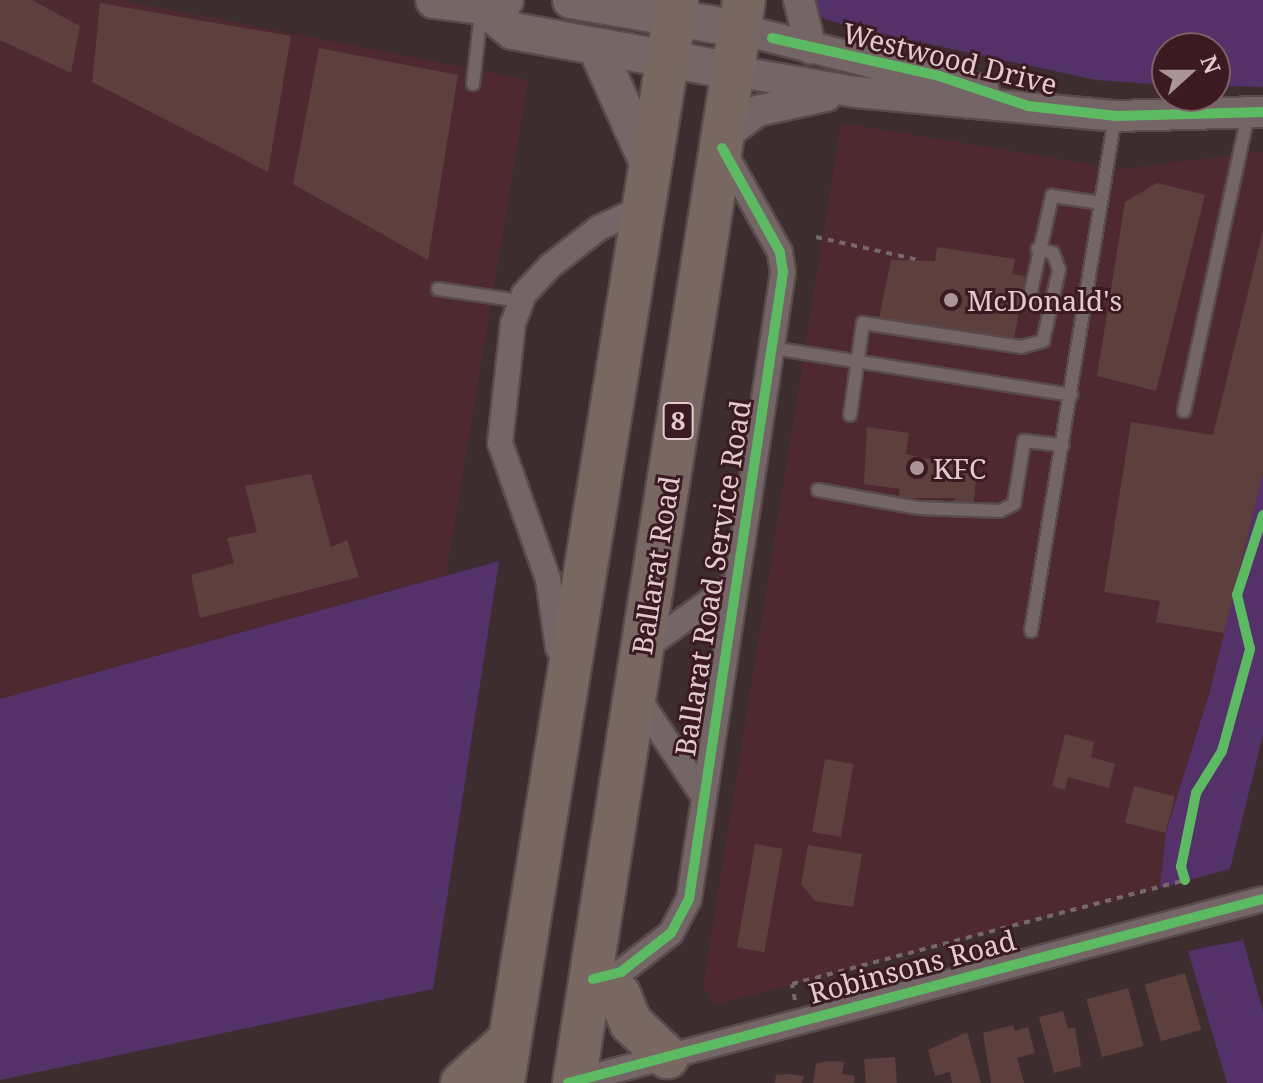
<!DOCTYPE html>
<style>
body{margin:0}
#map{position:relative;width:1263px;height:1083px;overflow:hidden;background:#3e2d2f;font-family:"Noto Serif",serif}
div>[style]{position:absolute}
.built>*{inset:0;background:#4e292f}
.green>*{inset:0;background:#543169}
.building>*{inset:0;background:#5d3f3e;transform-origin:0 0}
.path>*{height:4px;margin-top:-2px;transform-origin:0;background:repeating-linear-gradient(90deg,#76686a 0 6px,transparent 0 12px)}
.roads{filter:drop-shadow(2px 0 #594a4c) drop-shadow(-2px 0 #594a4c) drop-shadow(0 2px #594a4c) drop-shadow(0 -2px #594a4c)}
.service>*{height:12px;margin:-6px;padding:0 6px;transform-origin:6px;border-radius:6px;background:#746567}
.minor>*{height:24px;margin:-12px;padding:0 12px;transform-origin:12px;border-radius:12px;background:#746567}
.tertiary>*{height:30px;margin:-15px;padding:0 15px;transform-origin:15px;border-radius:15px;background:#746567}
.secondary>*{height:36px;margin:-18px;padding:0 18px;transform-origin:18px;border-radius:18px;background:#766766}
.trunk>*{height:42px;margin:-21px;padding:0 21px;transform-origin:21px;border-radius:21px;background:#796861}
.cycleway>*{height:10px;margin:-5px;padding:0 5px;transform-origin:5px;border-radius:5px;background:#5cba63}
.dots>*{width:22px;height:22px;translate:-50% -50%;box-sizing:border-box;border:4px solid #3b1b21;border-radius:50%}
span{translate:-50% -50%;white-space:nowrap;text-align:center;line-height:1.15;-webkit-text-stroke:6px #3b1b21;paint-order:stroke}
.shield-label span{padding:2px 6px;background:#3b1b21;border:2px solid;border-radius:6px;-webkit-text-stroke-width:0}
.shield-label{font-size:26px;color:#e2cbce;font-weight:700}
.street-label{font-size:28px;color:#e2cbce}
.poi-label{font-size:28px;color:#e2cbce}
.left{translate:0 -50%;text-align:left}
.north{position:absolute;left:1151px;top:32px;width:80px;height:80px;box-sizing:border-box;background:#3b1b21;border:2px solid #7e6166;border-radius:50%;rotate:69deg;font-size:22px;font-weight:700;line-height:32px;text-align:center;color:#e2cbce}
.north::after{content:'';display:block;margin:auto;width:28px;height:36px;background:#a99496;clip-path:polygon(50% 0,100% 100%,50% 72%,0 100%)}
</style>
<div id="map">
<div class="built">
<div style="clip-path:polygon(0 0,122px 0,528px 80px,446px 575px,0 699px)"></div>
<div style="clip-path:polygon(841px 123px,1121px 169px,1263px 151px,1263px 473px,1210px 691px,1166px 832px,1160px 888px,715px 1005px,703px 987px)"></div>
</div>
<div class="green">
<div style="clip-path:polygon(808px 0,1263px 0,1263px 87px,1215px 86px,1215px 48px,1167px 48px,1167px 85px,1096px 80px,846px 26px,823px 18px)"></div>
<div style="clip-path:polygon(1263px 472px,1263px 735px,1230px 869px,1160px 888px,1166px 832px,1210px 691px)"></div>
<div style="clip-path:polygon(499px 561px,433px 989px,0 1080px,0 699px)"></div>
<div style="clip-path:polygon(1243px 940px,1263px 1011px,1263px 1083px,1227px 1083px,1188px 951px)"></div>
</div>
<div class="building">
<div style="clip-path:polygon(0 0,32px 0,80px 26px,71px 73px,0 40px)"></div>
<div style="clip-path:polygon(100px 3px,291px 36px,268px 172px,92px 82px)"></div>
<div style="clip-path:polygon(319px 48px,458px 75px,428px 260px,293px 184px)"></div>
<div style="clip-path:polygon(1157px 183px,1205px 195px,1156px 391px,1097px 376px,1125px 202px)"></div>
<div style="clip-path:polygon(1263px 231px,1263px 473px,1224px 633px,1156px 622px,1160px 601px,1104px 592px,1131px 422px,1213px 435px)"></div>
<div style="clip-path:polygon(937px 247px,1015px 259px,1012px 274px,1025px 276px,1013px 345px,879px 318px,891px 260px,935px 261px)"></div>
<div style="clip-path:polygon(867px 427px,909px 433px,906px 454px,977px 470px,973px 510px,954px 507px,955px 498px,898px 498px,900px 489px,864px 484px)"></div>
<div style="clip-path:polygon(311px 474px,331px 547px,347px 540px,359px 577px,200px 618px,191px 575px,234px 563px,227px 538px,257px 532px,245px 486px)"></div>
<div style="clip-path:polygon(1065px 734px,1094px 742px,1091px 757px,1115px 764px,1109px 788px,1068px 777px,1065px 790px,1052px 786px)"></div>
<div style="left:825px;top:759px;width:29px;height:74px;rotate:10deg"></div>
<div style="left:1134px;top:786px;width:42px;height:38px;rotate:14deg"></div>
<div style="left:755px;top:844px;width:28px;height:105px;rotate:10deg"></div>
<div style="clip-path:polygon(808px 845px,862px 854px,853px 907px,815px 901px,801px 884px)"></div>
<div style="left:1185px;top:973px;width:59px;height:42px;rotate:74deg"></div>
<div style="left:1128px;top:988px;width:60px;height:43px;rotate:75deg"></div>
<div style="clip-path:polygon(1063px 1011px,1068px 1029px,1075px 1027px,1081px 1066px,1054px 1073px,1039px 1017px)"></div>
<div style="clip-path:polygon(1013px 1025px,1015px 1031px,1028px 1027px,1035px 1053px,1017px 1058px,1024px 1083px,991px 1083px,983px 1033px)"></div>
<div style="clip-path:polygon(967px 1032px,981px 1083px,952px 1083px,950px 1072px,935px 1076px,928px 1050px)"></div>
<div style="left:895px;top:1057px;width:26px;height:31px;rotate:86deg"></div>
<div style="clip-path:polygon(828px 1061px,844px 1062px,842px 1074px,855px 1076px,854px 1083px,813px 1083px,816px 1064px)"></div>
<div style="clip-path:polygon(776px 1075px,789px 1074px,804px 1076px,802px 1083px,775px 1083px)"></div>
</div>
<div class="path">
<div style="left:816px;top:237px;width:106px;rotate:12.6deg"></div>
<div style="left:795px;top:1000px;width:16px;rotate:-101deg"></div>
<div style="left:792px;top:984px;width:407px;rotate:-14.8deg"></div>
</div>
<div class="roads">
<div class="service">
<div style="left:473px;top:84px;width:71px;rotate:-83.6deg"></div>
<div style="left:438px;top:289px;width:83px;rotate:8.3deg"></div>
<div style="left:1029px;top:300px;width:107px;rotate:-77.5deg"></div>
<div style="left:1052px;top:196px;width:49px;rotate:8.1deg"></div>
<div style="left:772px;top:348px;width:303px;rotate:8.9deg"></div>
<div style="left:1184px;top:411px;width:304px;rotate:-77.8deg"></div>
<div style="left:850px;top:415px;width:93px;rotate:-82deg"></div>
<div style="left:863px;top:323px;width:160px;rotate:8.6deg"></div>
<div style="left:1021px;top:347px;width:23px;rotate:-15deg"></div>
<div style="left:1043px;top:341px;width:73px;rotate:-77.3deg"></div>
<div style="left:1059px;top:270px;width:18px;rotate:-109deg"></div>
<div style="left:1053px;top:253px;width:16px;rotate:-166deg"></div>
<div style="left:818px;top:490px;width:103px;rotate:10.1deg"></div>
<div style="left:919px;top:508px;width:81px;rotate:2.1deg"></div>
<div style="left:1000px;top:511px;width:16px;rotate:-27deg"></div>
<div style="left:1014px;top:504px;width:64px;rotate:-81deg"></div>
<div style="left:1024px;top:441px;width:39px;rotate:6deg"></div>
<div style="left:1031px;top:631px;width:521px;rotate:-80.72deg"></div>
</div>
<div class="minor">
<div style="left:558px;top:648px;width:70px;rotate:-98.2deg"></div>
<div style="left:548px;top:579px;width:144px;rotate:-109.4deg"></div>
<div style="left:500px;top:443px;width:121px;rotate:-83.8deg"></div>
<div style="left:513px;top:323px;width:31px;rotate:-69deg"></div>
<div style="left:524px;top:294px;width:38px;rotate:-47deg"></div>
<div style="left:550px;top:266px;width:62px;rotate:-37.8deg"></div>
<div style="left:599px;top:228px;width:50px;rotate:-25deg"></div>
<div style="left:642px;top:650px;width:115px;rotate:-35.8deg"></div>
<div style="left:636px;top:695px;width:119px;rotate:56.3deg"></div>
<div style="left:593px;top:979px;width:29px;rotate:-14deg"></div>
<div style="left:621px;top:972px;width:63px;rotate:-38deg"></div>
<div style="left:671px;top:933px;width:38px;rotate:-62deg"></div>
<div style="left:689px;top:899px;width:634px;rotate:-81.47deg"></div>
<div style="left:783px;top:272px;width:20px;rotate:-99deg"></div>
<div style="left:780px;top:252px;width:117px;rotate:-119.2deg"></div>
<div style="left:568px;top:1083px;width:719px;rotate:-14.83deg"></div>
</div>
<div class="tertiary">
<div style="left:799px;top:0;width:50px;rotate:76.2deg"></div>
<div style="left:739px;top:29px;width:253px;rotate:14.2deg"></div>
<div style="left:733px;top:71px;width:125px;rotate:9.7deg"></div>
<div style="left:856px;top:92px;width:261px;rotate:5.3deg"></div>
<div style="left:1116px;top:116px;width:147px;rotate:-1.6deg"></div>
<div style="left:724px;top:136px;width:41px;rotate:-37.1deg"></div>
<div style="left:757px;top:111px;width:71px;rotate:-12.3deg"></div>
</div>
<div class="secondary">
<div style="left:434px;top:0;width:48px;rotate:7.1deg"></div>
<div style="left:482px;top:6px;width:24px;rotate:-15deg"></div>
<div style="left:571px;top:0;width:170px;rotate:9.8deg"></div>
<div style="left:482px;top:6px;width:40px;rotate:39deg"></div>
<div style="left:513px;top:31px;width:224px;rotate:10.3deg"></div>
<div style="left:597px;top:49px;width:129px;rotate:65.8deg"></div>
</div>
<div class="trunk">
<div style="left:593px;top:979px;width:30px;rotate:30deg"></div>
<div style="left:619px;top:994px;width:31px;rotate:68deg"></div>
<div style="left:631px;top:1023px;width:50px;rotate:43.4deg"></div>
<div style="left:462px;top:1083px;width:64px;rotate:-41.9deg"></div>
<div style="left:503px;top:1083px;width:1097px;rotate:-80.87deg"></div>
<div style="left:574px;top:1083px;width:1096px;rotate:-81.08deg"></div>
</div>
</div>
<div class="cycleway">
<div style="left:772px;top:38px;width:171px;rotate:12.8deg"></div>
<div style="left:939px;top:76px;width:94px;rotate:18.6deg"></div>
<div style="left:1028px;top:106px;width:89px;rotate:6.5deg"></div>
<div style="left:1116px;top:116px;width:147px;rotate:-1.6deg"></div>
<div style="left:1185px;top:880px;width:14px;rotate:-107deg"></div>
<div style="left:1181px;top:867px;width:76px;rotate:-78.5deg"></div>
<div style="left:1196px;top:793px;width:49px;rotate:-58.2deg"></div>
<div style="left:1222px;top:751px;width:106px;rotate:-74.6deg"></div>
<div style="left:1250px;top:649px;width:56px;rotate:-103.5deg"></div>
<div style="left:1237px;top:595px;width:84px;rotate:-72deg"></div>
<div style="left:593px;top:979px;width:29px;rotate:-14deg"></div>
<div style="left:621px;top:972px;width:63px;rotate:-38deg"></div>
<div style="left:671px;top:933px;width:38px;rotate:-62deg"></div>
<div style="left:689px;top:899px;width:634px;rotate:-81.47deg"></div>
<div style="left:783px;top:272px;width:20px;rotate:-99deg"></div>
<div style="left:780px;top:252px;width:119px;rotate:-119.1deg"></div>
<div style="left:568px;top:1083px;width:719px;rotate:-14.83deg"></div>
</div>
<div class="dots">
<div style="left:951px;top:300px;background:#a99496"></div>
<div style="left:917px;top:468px;background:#a99496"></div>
</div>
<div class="shield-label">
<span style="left:678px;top:421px">8</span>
</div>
<div class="street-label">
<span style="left:950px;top:58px;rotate:14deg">Westwood Drive</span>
<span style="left:655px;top:565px;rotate:-81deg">Ballarat Road</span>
<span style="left:712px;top:578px;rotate:-81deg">Ballarat Road Service Road</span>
<span style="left:912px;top:966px;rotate:-15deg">Robinsons Road</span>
</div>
<div class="poi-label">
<span class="left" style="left:967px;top:300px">McDonald's</span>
<span class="left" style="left:933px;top:468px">KFC</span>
</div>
<div class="north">N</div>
</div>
